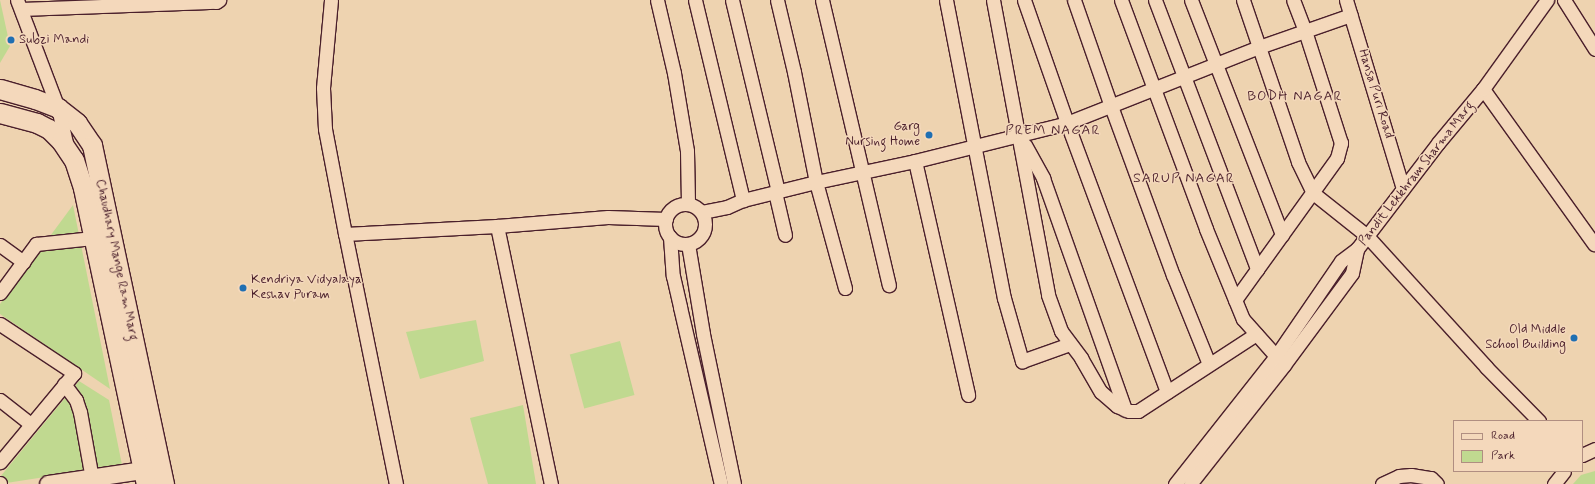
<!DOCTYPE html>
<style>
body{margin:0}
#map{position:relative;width:1595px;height:484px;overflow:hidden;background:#eed3b0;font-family:Mynerve,sans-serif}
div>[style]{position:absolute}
.green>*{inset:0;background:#c0d990;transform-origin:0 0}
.roads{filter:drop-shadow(1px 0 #4a1f2b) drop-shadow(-1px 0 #4a1f2b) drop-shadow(0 1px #4a1f2b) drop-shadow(0 -1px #4a1f2b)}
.minor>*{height:13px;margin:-6.5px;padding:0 6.5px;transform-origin:6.5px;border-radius:6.5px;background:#f4d8bb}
.minor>.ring{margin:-6.5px;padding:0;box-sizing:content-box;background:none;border:13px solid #f4d8bb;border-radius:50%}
.tertiary>*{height:17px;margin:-8.5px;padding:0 8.5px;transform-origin:8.5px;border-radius:8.5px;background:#f4d8bb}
.secondary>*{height:19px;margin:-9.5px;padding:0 9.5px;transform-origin:9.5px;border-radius:9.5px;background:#f4d8bb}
.dots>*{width:11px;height:11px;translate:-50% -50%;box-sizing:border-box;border:2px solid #f4d8bb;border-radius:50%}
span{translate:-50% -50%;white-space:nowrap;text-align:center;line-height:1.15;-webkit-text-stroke:3px #f4d8bb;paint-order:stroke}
.poi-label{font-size:13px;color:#4a1f2b}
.left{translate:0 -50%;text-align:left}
.right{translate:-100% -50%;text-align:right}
.street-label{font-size:13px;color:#4a1f2b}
.neighbourhood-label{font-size:14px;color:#4a1f2b;letter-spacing:1px}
.legend{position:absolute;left:1453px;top:420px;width:130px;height:52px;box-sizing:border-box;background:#f4d8bb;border:1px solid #b08e81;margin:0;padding:5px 7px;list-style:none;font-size:12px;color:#4a1f2b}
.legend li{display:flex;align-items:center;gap:8px;height:20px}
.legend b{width:20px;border:1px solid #b08e81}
</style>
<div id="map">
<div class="green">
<div style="clip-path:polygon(0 0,10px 46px,0 63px)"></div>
<div style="clip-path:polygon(73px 205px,110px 389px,0 314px,0 304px)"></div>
<div style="clip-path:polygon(476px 320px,484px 361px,420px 379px,406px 332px)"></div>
<div style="left:620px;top:341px;width:56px;height:52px;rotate:75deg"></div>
<div style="clip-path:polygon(79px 381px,109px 400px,122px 465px,0 484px,0 477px)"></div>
<div style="clip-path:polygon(523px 405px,536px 484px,488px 484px,470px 418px)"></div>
<div style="clip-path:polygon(1595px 471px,1595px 484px,1573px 484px,1581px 475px)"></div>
</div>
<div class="roads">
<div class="minor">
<div style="left:17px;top:0;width:116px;rotate:69.2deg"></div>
<div style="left:58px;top:108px;width:39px;rotate:77deg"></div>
<div style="left:331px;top:0;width:88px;rotate:95.2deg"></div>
<div style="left:323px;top:88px;width:41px;rotate:87.2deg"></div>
<div style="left:325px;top:129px;width:107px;rotate:79.2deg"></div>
<div style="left:657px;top:0;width:75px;rotate:76.9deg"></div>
<div style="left:674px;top:73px;width:79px;rotate:80.5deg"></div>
<div style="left:687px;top:151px;width:53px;rotate:88.9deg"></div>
<div style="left:695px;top:0;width:206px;rotate:76.5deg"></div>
<div style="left:732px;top:0;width:196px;rotate:76.5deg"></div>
<div style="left:777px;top:0;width:74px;rotate:76.7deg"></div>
<div style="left:794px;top:72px;width:112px;rotate:78.7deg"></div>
<div style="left:816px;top:182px;width:110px;rotate:74.7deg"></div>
<div style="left:822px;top:0;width:293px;rotate:76.8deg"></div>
<div style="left:946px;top:0;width:304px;rotate:79deg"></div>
<div style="left:1004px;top:298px;width:66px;rotate:74.1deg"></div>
<div style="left:1022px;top:361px;width:51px;rotate:-19.5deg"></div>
<div style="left:993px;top:0;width:300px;rotate:79.4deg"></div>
<div style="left:1048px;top:295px;width:38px;rotate:70deg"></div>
<div style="left:1061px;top:331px;width:34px;rotate:53deg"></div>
<div style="left:1081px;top:358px;width:39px;rotate:60deg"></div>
<div style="left:1101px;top:392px;width:21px;rotate:41deg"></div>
<div style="left:1117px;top:406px;width:13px;rotate:23deg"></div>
<div style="left:1129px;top:411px;width:9px"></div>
<div style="left:1138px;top:411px;width:141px;rotate:-33.1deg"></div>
<div style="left:1024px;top:0;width:130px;rotate:70.7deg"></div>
<div style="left:1067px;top:123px;width:287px;rotate:69.6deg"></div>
<div style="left:1074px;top:0;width:112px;rotate:70.8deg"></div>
<div style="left:1111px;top:106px;width:180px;rotate:69.9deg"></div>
<div style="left:1173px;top:275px;width:96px;rotate:68deg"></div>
<div style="left:1121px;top:0;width:244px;rotate:69.6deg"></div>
<div style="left:1206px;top:229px;width:97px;rotate:67.7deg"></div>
<div style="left:1243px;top:319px;width:50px;rotate:48.3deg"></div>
<div style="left:1155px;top:0;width:288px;rotate:69.2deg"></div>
<div style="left:1191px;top:0;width:252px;rotate:68.8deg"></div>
<div style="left:1243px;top:0;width:171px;rotate:71.2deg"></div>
<div style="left:1298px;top:162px;width:34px;rotate:64deg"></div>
<div style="left:1313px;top:193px;width:69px;rotate:38.5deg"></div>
<div style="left:1367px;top:236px;width:177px;rotate:47.7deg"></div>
<div style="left:1486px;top:367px;width:76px;rotate:45.5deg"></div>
<div style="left:1346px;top:0;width:197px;rotate:73.2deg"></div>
<div style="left:1564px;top:0;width:58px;rotate:57.7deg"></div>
<div style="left:21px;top:9px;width:195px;rotate:-2.1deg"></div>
<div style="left:216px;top:2px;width:4px;rotate:-34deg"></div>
<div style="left:1483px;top:89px;width:191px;rotate:54.4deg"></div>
<div style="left:1025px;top:145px;width:38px;rotate:61deg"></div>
<div style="left:1043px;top:178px;width:246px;rotate:70.5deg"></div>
<div style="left:915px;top:161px;width:240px;rotate:77.2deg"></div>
<div style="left:775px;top:192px;width:44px;rotate:76.9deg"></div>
<div class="ring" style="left:665px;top:204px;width:27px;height:27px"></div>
<div style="left:702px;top:212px;width:25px;rotate:-11deg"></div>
<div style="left:727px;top:207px;width:17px;rotate:-24deg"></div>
<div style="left:743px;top:200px;width:75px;rotate:-13.9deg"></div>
<div style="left:816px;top:182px;width:101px;rotate:-12deg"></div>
<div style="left:915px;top:161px;width:157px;rotate:-14deg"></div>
<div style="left:1067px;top:123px;width:206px;rotate:-21.6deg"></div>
<div style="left:1259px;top:47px;width:97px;rotate:-19.2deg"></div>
<div style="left:497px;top:226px;width:264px;rotate:78.2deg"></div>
<div style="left:670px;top:237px;width:39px;rotate:86deg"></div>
<div style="left:673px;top:276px;width:32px;rotate:77deg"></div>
<div style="left:680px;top:307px;width:182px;rotate:77deg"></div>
<div style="left:688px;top:244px;width:91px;rotate:80.5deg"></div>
<div style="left:703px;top:334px;width:153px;rotate:78.3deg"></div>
<div style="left:0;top:245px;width:29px;rotate:36deg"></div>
<div style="left:0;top:293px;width:61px;rotate:-53.7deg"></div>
<div style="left:36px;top:244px;width:57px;rotate:-6deg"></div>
<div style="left:1235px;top:300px;width:175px;rotate:-54.3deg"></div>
<div style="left:1337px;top:158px;width:16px;rotate:-75deg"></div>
<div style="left:1341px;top:143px;width:118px;rotate:-107.8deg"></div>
<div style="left:1305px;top:31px;width:33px;rotate:-111deg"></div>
<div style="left:0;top:324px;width:89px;rotate:33.5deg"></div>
<div style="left:74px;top:373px;width:116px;rotate:129.7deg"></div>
<div style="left:64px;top:384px;width:20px;rotate:53deg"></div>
<div style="left:76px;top:400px;width:13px;rotate:72deg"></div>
<div style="left:80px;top:412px;width:68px;rotate:79.8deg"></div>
<div style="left:0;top:400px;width:39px;rotate:38deg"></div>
<div style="left:1582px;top:455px;width:14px;rotate:-25deg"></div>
<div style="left:0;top:483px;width:1px;rotate:90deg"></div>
<div style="left:396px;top:484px;width:255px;rotate:-101.5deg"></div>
<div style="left:345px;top:234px;width:152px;rotate:-3deg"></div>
<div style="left:497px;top:226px;width:111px;rotate:-4.6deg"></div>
<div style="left:608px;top:217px;width:58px;rotate:2deg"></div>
<div style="left:1175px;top:484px;width:163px;rotate:-51.7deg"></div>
<div style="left:1276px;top:356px;width:115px;rotate:-55.6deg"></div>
<div style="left:1341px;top:261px;width:20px;rotate:-37deg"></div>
<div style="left:1190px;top:484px;width:152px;rotate:-51.7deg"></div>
<div style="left:1284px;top:365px;width:114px;rotate:-53.5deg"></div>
<div style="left:1352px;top:273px;width:25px;rotate:-78deg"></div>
<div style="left:1357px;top:249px;width:133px;rotate:-52.6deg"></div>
<div style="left:1438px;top:143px;width:70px;rotate:-50.2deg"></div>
<div style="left:1483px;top:89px;width:110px;rotate:-54.3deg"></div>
<div style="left:1382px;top:484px;width:19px;rotate:-25deg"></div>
<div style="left:1399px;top:476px;width:12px;rotate:-5deg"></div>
<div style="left:1411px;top:475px;width:20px;rotate:9deg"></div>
<div style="left:1431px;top:478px;width:8px;rotate:45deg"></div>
<div style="left:1554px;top:484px;width:16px;rotate:-52deg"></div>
</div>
<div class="tertiary">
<div style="left:48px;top:484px;width:110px;rotate:-8.4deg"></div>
</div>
<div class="secondary">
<div style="left:0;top:89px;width:36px;rotate:16deg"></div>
<div style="left:35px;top:99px;width:25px;rotate:21deg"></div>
<div style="left:58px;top:108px;width:24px;rotate:38deg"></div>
<div style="left:77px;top:123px;width:27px;rotate:56deg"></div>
<div style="left:92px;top:145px;width:347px;rotate:78deg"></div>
<div style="left:0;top:113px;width:38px;rotate:15deg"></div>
<div style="left:37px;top:123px;width:13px;rotate:27deg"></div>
<div style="left:49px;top:129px;width:17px;rotate:45deg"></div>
<div style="left:61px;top:141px;width:23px;rotate:56deg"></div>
<div style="left:74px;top:160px;width:29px;rotate:72deg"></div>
<div style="left:83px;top:188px;width:303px;rotate:78deg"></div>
</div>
</div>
<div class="dots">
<div style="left:11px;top:40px;background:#1f6fb2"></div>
<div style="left:929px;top:135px;background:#1f6fb2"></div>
<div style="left:243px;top:288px;background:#1f6fb2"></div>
<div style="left:1574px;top:338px;background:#1f6fb2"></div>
</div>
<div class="poi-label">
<span class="left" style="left:19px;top:40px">Subzi Mandi</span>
<span class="right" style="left:920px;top:135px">Garg<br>Nursing Home</span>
<span class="left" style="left:251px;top:288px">Kendriya Vidyalaya<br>Keshav Puram</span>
<span class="right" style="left:1566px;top:338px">Old Middle<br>School Building</span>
</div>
<div class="street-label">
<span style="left:1375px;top:94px;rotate:73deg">Hansa Puri Road</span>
<span style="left:1417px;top:174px;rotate:-52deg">Pandit Lekkhram Sharma Marg</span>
<span style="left:116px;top:260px;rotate:78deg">Chaudhary Mange Ram Marg</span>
</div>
<div class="neighbourhood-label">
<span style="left:1295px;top:96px">BODH NAGAR</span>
<span style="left:1053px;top:130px">PREM NAGAR</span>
<span style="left:1184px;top:178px">SARUP NAGAR</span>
</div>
<ul class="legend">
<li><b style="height:5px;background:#f4d8bb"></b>Road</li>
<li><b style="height:11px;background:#c0d990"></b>Park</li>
</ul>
</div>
